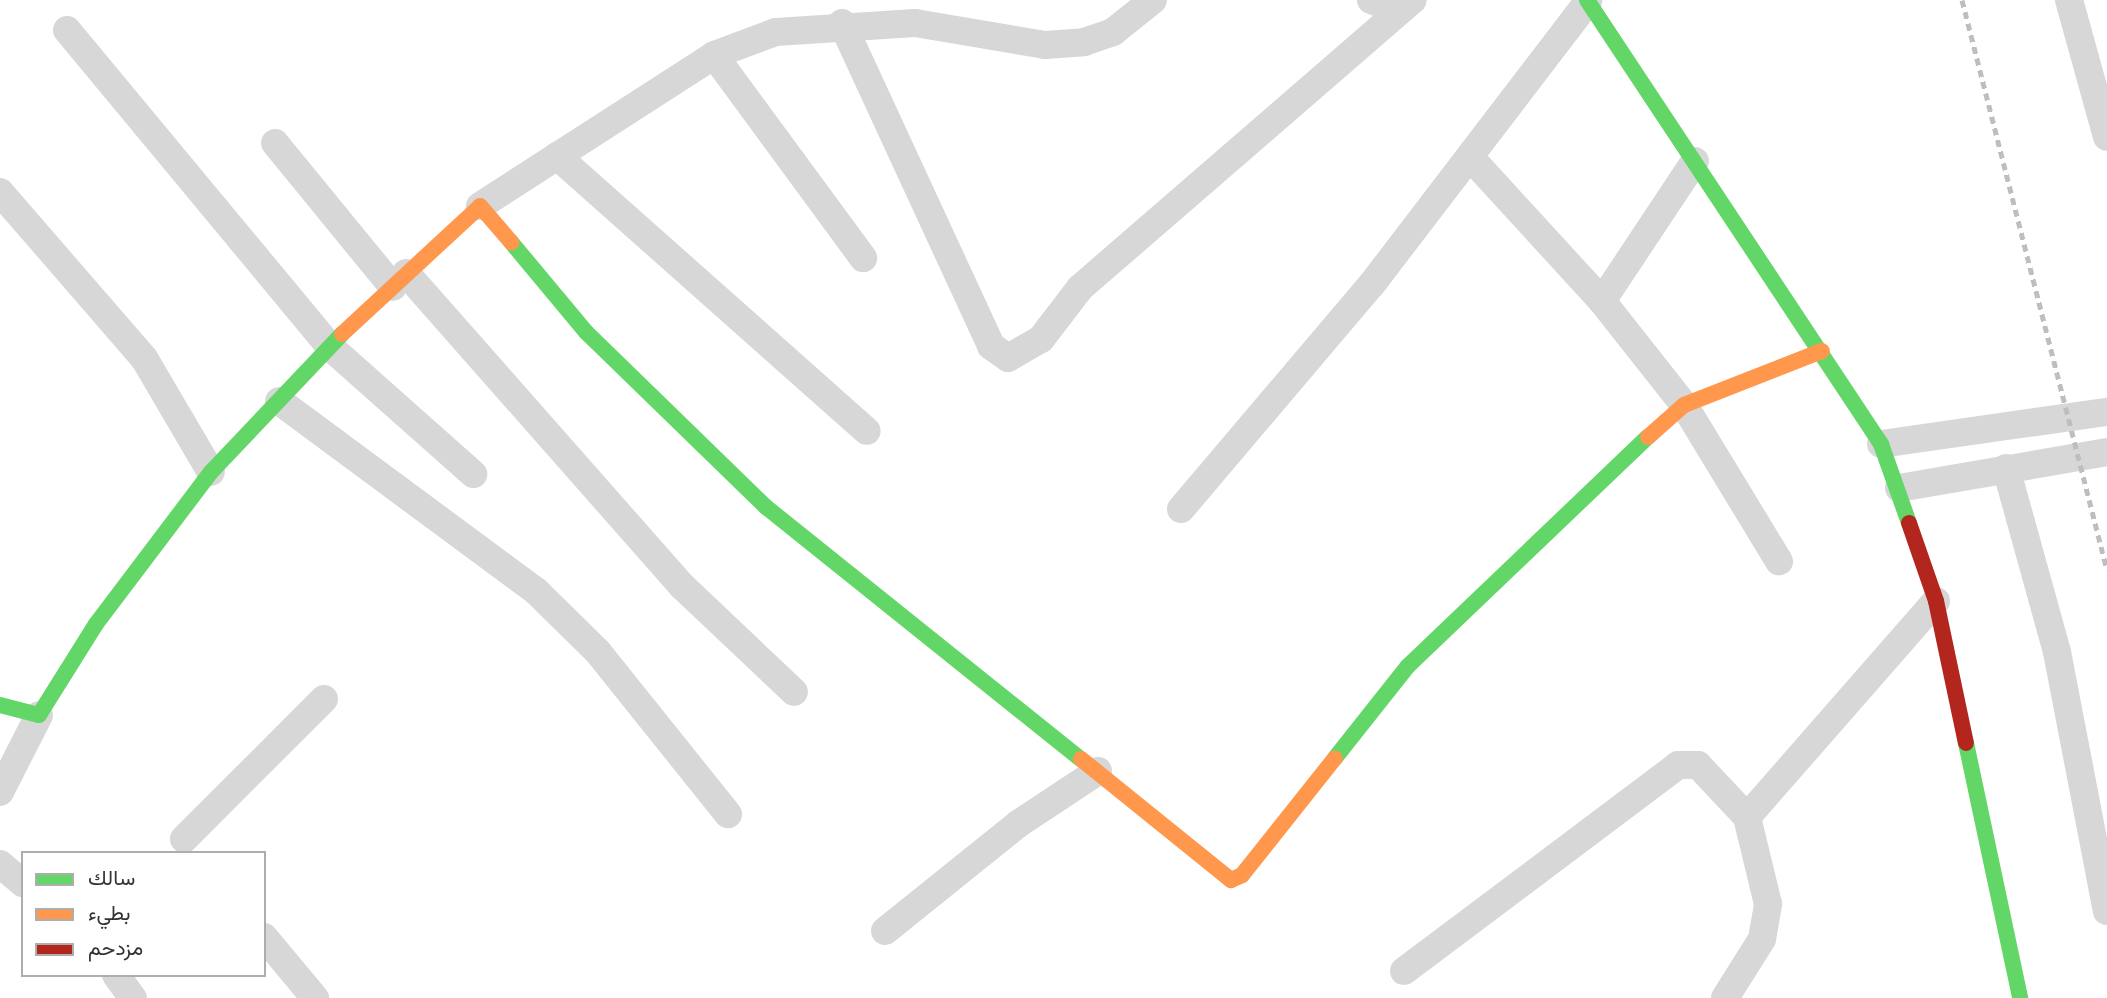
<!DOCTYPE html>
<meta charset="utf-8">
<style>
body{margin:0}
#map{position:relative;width:2107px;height:998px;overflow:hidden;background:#fff;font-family:"Public Sans",Vazirmatn,sans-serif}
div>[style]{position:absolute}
.street>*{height:28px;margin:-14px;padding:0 14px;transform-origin:14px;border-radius:14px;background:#d7d7d7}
.fast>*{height:16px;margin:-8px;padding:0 8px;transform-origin:8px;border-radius:8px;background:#63d668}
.slow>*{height:16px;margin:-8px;padding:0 8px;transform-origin:8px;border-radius:8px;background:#ff974d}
.jam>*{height:16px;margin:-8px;padding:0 8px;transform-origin:8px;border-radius:8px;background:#b3261e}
.rail>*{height:5px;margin-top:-2.5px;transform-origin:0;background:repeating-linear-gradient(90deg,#bebebe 0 7px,transparent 0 12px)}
span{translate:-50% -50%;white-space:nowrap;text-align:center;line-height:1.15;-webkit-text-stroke:7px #fff;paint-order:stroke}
.legend{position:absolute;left:21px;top:851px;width:245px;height:126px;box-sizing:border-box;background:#fff;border:2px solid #adadad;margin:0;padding:9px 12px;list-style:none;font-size:21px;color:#333}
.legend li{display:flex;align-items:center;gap:14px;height:35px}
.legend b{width:35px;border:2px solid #adadad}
</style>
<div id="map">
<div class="street">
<div style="left:1371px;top:0;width:30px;rotate:20deg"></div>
<div style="left:2069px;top:0;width:142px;rotate:74.5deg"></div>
<div style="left:842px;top:23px;width:356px;rotate:65.2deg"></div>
<div style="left:991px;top:346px;width:21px;rotate:35deg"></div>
<div style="left:1008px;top:358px;width:38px;rotate:-30deg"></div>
<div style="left:1041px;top:339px;width:64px;rotate:-52.6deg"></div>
<div style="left:1080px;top:288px;width:440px;rotate:-40.9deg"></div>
<div style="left:67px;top:30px;width:410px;rotate:50.3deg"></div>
<div style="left:329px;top:346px;width:193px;rotate:41.6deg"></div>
<div style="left:714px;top:55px;width:252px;rotate:53.7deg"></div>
<div style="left:275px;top:143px;width:186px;rotate:50.7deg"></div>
<div style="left:557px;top:156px;width:414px;rotate:41.6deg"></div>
<div style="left:1470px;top:157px;width:195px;rotate:47.5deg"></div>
<div style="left:1602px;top:301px;width:132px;rotate:51.7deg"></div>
<div style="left:1684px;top:405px;width:183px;rotate:58.7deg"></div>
<div style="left:0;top:192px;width:220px;rotate:49.1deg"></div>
<div style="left:144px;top:358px;width:132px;rotate:59.6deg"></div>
<div style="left:480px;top:206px;width:278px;rotate:-32.8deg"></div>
<div style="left:714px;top:55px;width:66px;rotate:-20.4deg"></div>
<div style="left:776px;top:32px;width:139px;rotate:-3.7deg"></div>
<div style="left:915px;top:23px;width:132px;rotate:9.6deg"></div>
<div style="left:1045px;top:45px;width:39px;rotate:-4deg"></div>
<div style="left:1084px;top:42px;width:31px;rotate:-19deg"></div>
<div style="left:1113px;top:32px;width:51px;rotate:-38.7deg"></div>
<div style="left:406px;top:273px;width:417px;rotate:48.6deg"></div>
<div style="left:682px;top:586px;width:154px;rotate:43.4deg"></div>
<div style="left:1602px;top:301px;width:168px;rotate:-56.4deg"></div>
<div style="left:279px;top:401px;width:320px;rotate:36.5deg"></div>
<div style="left:536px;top:591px;width:87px;rotate:44.5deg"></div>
<div style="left:598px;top:652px;width:208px;rotate:51.3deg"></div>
<div style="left:1881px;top:444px;width:228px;rotate:-8.1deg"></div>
<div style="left:2006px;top:468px;width:191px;rotate:74.5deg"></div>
<div style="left:2057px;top:652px;width:264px;rotate:79.1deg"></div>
<div style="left:1899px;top:488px;width:211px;rotate:-9.8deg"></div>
<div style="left:1181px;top:509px;width:295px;rotate:-49.7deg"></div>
<div style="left:1372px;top:284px;width:356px;rotate:-52.6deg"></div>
<div style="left:0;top:792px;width:86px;rotate:-63.1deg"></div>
<div style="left:184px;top:839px;width:198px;rotate:-45deg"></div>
<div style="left:0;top:864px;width:30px;rotate:40deg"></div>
<div style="left:885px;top:931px;width:171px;rotate:-38.8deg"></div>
<div style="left:1018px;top:824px;width:96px;rotate:-33.5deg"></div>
<div style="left:264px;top:937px;width:80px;rotate:50.1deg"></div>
<div style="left:1404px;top:971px;width:343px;rotate:-36.9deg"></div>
<div style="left:1678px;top:765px;width:20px"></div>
<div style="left:1698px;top:765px;width:71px;rotate:46.7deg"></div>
<div style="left:116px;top:975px;width:29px;rotate:54deg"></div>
<div style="left:1725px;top:998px;width:70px;rotate:-57.9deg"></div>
<div style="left:1762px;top:939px;width:36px;rotate:-80deg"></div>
<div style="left:1768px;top:904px;width:89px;rotate:-103.6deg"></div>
<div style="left:1747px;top:817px;width:287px;rotate:-48.8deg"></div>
</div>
<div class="fast">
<div style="left:1587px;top:0;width:533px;rotate:56.49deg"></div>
<div style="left:1881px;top:444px;width:84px;rotate:70.5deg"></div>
<div style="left:511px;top:242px;width:117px;rotate:50.2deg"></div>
<div style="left:586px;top:332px;width:251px;rotate:44.2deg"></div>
<div style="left:766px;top:507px;width:403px;rotate:38.7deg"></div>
<div style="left:0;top:705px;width:40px;rotate:14.4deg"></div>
<div style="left:39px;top:715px;width:107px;rotate:-57.9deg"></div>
<div style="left:96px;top:624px;width:191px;rotate:-52.9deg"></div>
<div style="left:211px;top:472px;width:190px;rotate:-46.5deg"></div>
<div style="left:1966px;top:743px;width:261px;rotate:78deg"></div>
<div style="left:1335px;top:758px;width:117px;rotate:-51.6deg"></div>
<div style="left:1408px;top:666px;width:332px;rotate:-43.7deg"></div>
</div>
<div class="slow">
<div style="left:342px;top:334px;width:188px;rotate:-42.8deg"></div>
<div style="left:480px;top:206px;width:48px;rotate:49.3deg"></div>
<div style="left:1648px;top:437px;width:48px;rotate:-41.6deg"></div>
<div style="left:1684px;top:405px;width:148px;rotate:-21.4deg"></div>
<div style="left:1081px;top:759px;width:193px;rotate:38.9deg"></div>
<div style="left:1231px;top:880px;width:12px;rotate:-24deg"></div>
<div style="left:1242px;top:875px;width:149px;rotate:-51.5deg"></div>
</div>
<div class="jam">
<div style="left:1909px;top:523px;width:83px;rotate:70.9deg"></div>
<div style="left:1936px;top:601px;width:145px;rotate:78.1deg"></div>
</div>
<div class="rail">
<div style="left:1962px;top:0;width:588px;rotate:75.73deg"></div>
</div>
<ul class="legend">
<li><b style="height:9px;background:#63d668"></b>سالك</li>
<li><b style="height:9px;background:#ff974d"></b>بطيء</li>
<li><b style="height:9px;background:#b3261e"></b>مزدحم</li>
</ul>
</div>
